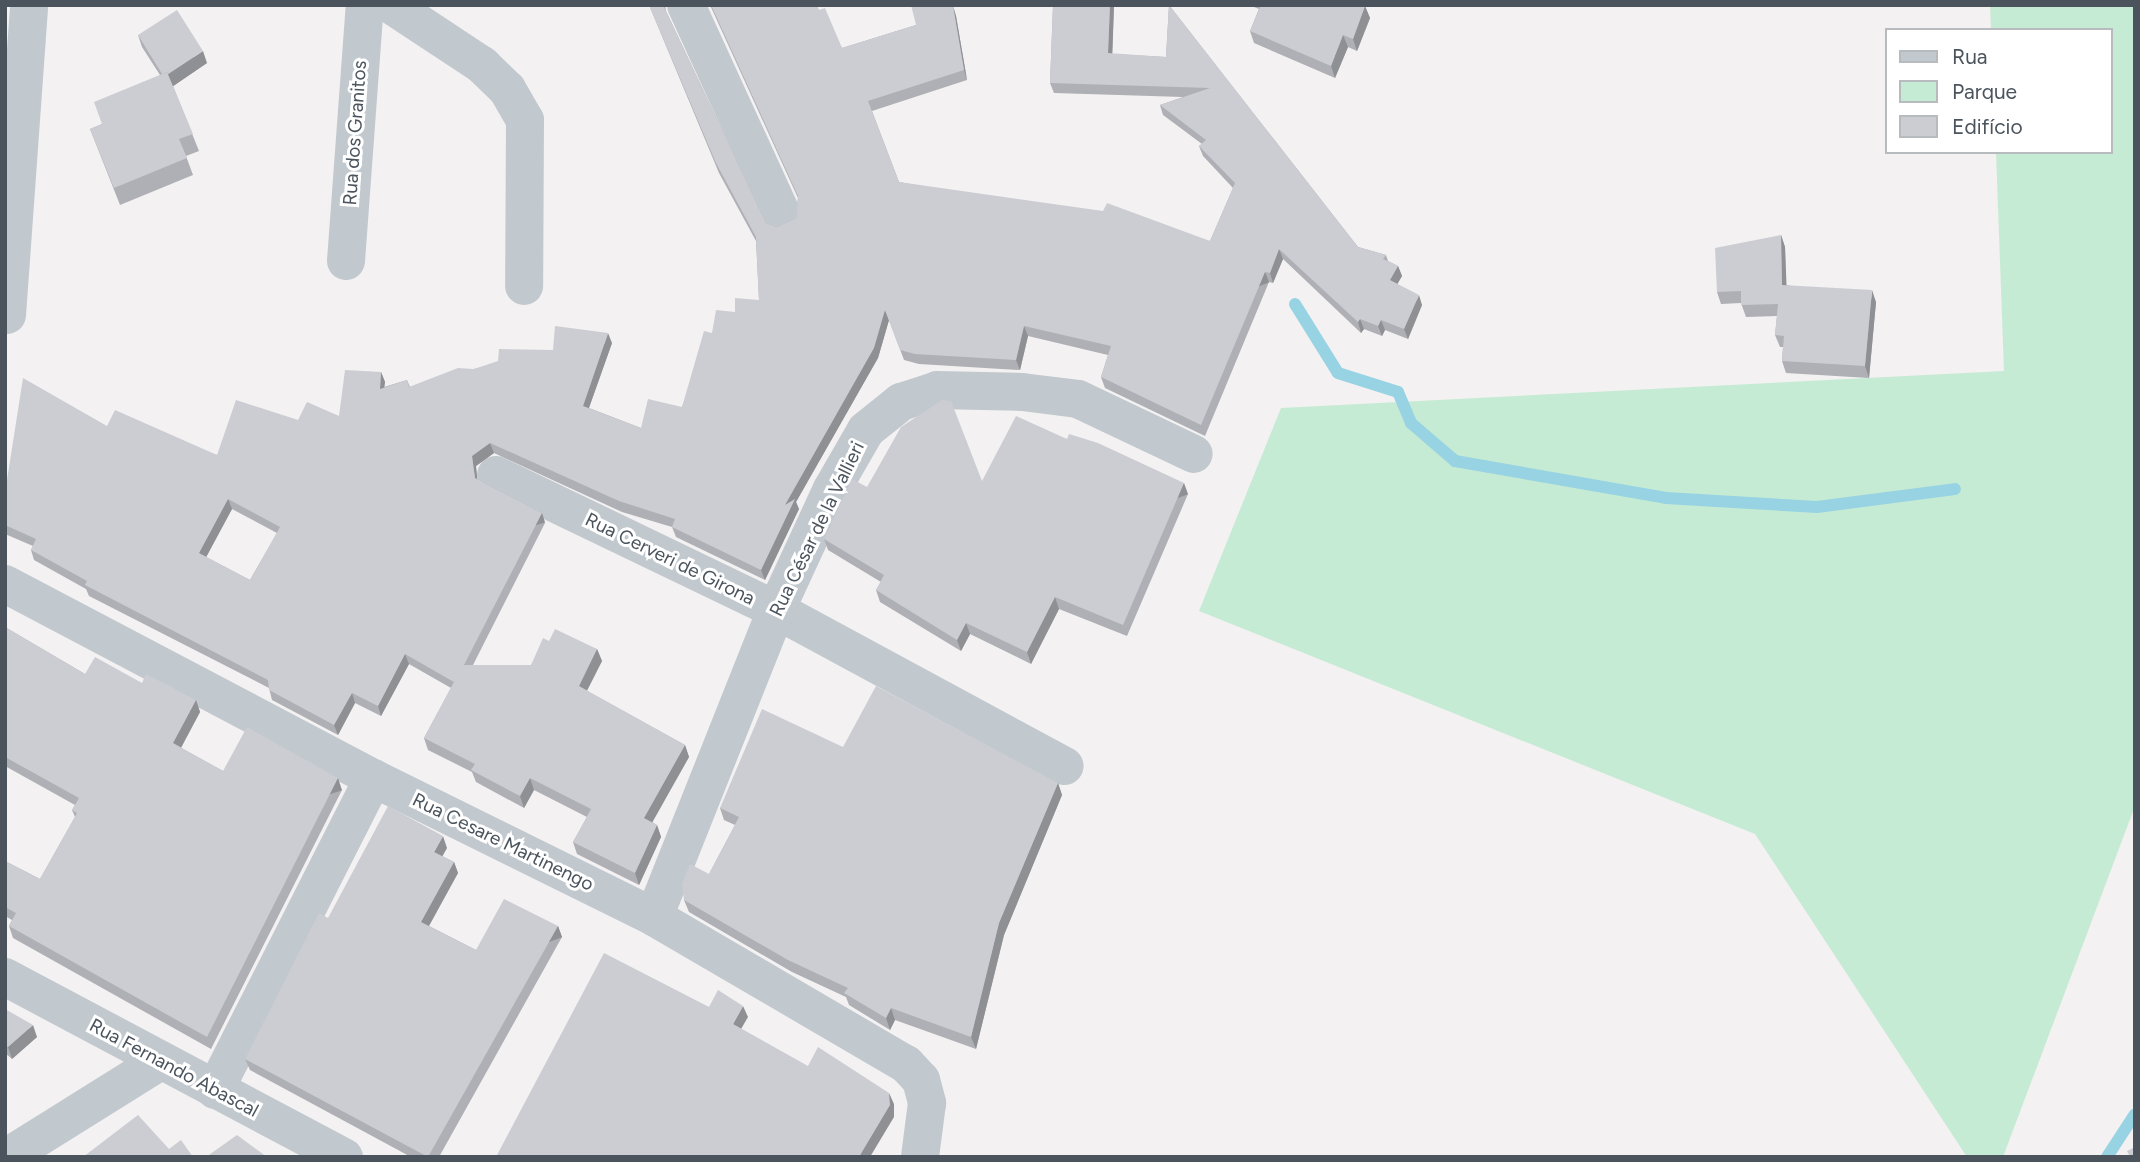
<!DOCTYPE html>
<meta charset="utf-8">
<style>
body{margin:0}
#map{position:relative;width:2140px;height:1162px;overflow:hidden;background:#f3f1f1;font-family:Figtree,sans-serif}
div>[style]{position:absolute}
.green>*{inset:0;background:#c6ebd4}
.stream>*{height:12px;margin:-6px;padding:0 6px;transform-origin:6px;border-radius:6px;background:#98d3e3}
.minor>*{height:38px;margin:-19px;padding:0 19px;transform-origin:19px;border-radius:19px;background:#c1c8ce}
.wall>*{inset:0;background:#afb0b5}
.shaded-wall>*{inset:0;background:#8f9094;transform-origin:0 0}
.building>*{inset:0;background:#cccdd3}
span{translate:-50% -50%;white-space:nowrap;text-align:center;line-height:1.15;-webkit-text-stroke:6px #fff;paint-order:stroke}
.street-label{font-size:19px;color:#4b545d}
.frame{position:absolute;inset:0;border:7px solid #4b545d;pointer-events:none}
.legend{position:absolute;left:1885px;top:28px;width:228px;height:126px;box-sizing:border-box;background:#fff;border:2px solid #b7bbbe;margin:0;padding:9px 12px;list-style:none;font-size:21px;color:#4b545d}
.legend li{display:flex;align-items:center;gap:14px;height:35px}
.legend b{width:35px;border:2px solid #b7bbbe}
</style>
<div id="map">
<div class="green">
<div style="clip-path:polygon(1990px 5px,2135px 5px,2135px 806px,2003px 1157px,1967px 1157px,1755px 834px,1199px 611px,1281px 408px,2004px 371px,1996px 152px,2110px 152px,2110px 30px,1991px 30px)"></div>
</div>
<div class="stream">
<div style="left:1295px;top:304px;width:81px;rotate:58.1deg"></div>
<div style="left:1338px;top:373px;width:63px;rotate:17.6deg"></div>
<div style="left:1398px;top:392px;width:34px;rotate:67deg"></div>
<div style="left:1411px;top:423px;width:58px;rotate:40.8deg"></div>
<div style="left:1455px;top:461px;width:214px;rotate:9.9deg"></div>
<div style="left:1666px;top:498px;width:151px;rotate:3.4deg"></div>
<div style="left:1817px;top:507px;width:139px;rotate:-7.4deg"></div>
<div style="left:2107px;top:1157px;width:51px;rotate:-56.9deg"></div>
</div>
<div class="minor">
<div style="left:391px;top:5px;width:109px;rotate:33.4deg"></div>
<div style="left:482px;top:65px;width:35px;rotate:44deg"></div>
<div style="left:507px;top:89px;width:36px;rotate:60deg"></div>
<div style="left:525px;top:120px;width:166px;rotate:90.3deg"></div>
<div style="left:686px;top:5px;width:231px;rotate:65.4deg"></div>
<div style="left:346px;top:261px;width:257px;rotate:-85.8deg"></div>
<div style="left:7px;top:315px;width:311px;rotate:-85.9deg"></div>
<div style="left:496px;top:475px;width:311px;rotate:25.7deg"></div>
<div style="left:776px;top:610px;width:328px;rotate:28.4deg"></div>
<div style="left:5px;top:584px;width:416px;rotate:27.8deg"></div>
<div style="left:373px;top:778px;width:313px;rotate:26.3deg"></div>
<div style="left:654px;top:917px;width:292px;rotate:30.3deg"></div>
<div style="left:906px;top:1064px;width:22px;rotate:47deg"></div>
<div style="left:921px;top:1080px;width:24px;rotate:75deg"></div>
<div style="left:927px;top:1103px;width:54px;rotate:97.4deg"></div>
<div style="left:654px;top:917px;width:330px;rotate:-68.3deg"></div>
<div style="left:776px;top:610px;width:133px;rotate:-65.2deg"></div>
<div style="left:832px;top:489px;width:68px;rotate:-60deg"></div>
<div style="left:866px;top:430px;width:45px;rotate:-38.7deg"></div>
<div style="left:901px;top:402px;width:38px;rotate:-18deg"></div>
<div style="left:937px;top:390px;width:85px;rotate:1.3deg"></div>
<div style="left:1022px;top:392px;width:56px;rotate:7.1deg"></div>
<div style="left:1078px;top:399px;width:128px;rotate:25.4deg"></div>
<div style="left:5px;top:977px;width:384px;rotate:28deg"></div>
<div style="left:215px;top:1090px;width:350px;rotate:-63.1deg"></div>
<div style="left:7px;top:1157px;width:179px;rotate:-32deg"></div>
</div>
<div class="wall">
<div style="clip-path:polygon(evenodd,649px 5px,665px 5px,666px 11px,766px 223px,777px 227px,796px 218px,798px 198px,710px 5px,816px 5px,842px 48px,916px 25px,953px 6px,956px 16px,967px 80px,872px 111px,899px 182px,1210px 241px,1233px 188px,1203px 156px,1199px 146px,1202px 144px,1163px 115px,1160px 105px,1183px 97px,1054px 93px,1050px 83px,1053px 5px,1114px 5px,1112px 54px,1166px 57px,1169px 5px,1358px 247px,1386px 255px,1388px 261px,1398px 266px,1402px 276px,1397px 284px,1422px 305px,1408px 339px,1385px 330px,1382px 336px,1364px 329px,1361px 333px,1283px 259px,1273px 283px,1269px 282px,1205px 436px,1105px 388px,1101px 377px,1108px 355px,1028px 336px,1020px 370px,919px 364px,904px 360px,889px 320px,878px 358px,796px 502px,799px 509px,765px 580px,676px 537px,672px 527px,622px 512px,494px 453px,476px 466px,477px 479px,542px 513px,545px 523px,473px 665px,531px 665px,549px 641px,597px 649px,602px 661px,587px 691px,685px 745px,689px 757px,652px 822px,657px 825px,661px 837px,639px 885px,577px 854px,573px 842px,587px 817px,534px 790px,524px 808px,476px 782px,472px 772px,428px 750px,424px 738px,451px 688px,409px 664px,381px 716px,355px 703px,338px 735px,272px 700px,269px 688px,89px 596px,86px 589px,34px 560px,31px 550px,33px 546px,5px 534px,5px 476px,7px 480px,107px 426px,217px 455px,298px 420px,339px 416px,381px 372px,385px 382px,384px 387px,407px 380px,410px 387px,474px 369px,553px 350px,612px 343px,589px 408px,641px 428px,682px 407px,712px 333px,735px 312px,759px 300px,756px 241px,719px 173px,649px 5px,232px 509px,277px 533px,250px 580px,206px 557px,232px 509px)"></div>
<div style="clip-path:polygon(1249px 5px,1362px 5px,1365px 6px,1370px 18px,1357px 51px,1348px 47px,1335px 78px,1254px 43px,1250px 31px,1259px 9px)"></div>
<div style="clip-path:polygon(138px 35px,207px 63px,173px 86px,199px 151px,186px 156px,193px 175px,120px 205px,90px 129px,102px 124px,160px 75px,142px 47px)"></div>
<div style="clip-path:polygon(1781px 235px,1785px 247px,1786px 285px,1876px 302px,1869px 378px,1786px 373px,1782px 361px,1783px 347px,1780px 347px,1775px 335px,1777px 316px,1746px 317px,1741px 303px,1721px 304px,1717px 292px)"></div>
<div style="clip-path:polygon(982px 481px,1188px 494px,1127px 636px,1059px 609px,1031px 664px,970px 634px,961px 651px,880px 602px,876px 590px,881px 582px,828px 550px,824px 539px,867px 487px)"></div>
<div style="clip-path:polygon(5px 627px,85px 674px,142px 683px,196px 700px,200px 712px,181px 748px,223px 771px,342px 790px,211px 1049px,13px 938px,9px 926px,12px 920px,5px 916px,5px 861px,40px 879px,75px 817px,72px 810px,75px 805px,5px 766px)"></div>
<div style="clip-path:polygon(843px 747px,1058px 783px,1062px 795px,1004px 935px,976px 1049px,895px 1020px,890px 1030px,849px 1005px,846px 997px,792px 972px,689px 912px,684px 900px,709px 874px,735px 825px,724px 820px,720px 808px)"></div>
<div style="clip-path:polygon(447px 848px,442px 856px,454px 862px,458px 873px,429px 926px,476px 950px,558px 926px,562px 937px,439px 1157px,411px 1157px,250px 1070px,245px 1059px,328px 918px)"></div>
<div style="clip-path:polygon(5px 1009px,37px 1037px,12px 1059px,5px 1053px)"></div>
</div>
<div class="shaded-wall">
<div style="clip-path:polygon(1110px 5px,1114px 5px,1112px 64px,1108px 53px)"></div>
<div style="clip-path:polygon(953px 6px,956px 16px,967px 80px,964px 70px)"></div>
<div style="clip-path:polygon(1365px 6px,1370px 18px,1357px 51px,1353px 39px)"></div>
<div style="clip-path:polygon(1343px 35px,1348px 47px,1335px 78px,1331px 66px)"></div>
<div style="clip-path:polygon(203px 51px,207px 63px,169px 89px,164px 77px)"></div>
<div style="clip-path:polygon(1781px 235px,1785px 247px,1787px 297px,1782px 285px)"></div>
<div style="clip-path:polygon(1279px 249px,1283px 259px,1273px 283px,1270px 273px)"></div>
<div style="clip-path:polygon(1398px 266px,1402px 276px,1394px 290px,1390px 280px)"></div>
<div style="left:1265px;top:272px;width:11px;height:166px;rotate:68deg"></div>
<div style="clip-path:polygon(1872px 290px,1876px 302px,1869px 378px,1865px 366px)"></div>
<div style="clip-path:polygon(1419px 295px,1422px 305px,1408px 339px,1404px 329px)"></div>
<div style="clip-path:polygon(885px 310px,889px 320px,878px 358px,796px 502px,799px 509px,765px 580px,761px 570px,785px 505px)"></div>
<div style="clip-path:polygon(1360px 319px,1364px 329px,1361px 333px,1358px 322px)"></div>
<div style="clip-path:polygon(1381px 320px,1385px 330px,1382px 336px,1378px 326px)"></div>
<div style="clip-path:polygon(1024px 326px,1028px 336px,1020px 370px,1016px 360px)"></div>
<div style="clip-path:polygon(608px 333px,612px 343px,586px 416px,583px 406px)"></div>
<div style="clip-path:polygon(381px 372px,385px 382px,383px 399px,380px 389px)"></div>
<div style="clip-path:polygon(490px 443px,494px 453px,476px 466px,478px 488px,475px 478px,472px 456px)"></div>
<div style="left:1184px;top:483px;width:12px;height:155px;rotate:70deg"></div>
<div style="clip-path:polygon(228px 499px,232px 509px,203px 563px,199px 553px)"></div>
<div style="left:542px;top:513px;width:10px;height:190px;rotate:73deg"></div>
<div style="clip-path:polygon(1055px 597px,1059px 609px,1031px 664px,1027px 652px)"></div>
<div style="clip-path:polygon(966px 623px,970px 634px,961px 651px,957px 640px)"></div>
<div style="clip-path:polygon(597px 649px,602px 661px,583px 698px,579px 686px)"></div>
<div style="clip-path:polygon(405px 654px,409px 664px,381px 716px,378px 706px)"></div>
<div style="clip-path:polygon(352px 693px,355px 703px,338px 735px,334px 725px)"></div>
<div style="clip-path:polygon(196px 700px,200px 712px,177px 755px,173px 743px)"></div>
<div style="clip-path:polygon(685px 745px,689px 757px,648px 830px,644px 818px)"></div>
<div style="left:338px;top:778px;width:13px;height:290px;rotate:72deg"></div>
<div style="clip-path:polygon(530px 778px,534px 790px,524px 808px,520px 796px)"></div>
<div style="clip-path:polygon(1058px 783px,1062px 795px,1004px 935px,976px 1049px,971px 1037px,999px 923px)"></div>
<div style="clip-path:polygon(657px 825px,661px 837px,639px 885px,635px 873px)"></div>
<div style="clip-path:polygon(443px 836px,447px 848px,438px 864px,434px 852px)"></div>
<div style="clip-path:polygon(454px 862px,458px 873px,425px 933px,421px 922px)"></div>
<div style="left:558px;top:926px;width:12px;height:265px;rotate:70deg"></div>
<div style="clip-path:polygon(743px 1006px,748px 1017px,737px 1036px,733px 1024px)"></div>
<div style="clip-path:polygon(891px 1008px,895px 1020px,890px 1030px,886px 1018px)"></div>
<div style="clip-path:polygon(33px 1025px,37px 1037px,12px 1059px,8px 1047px)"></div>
<div style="clip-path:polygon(889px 1093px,894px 1104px,894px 1117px,870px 1157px,859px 1157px)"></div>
</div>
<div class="building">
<div style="clip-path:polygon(evenodd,649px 5px,663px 5px,766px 223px,777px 227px,796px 218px,798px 196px,711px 5px,816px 5px,819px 10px,825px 8px,842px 48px,916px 25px,911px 5px,953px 6px,964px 70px,868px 101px,899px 182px,1103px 211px,1107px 203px,1210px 241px,1235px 183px,1199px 146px,1206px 140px,1160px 105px,1210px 88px,1050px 83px,1053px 5px,1110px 5px,1108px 53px,1166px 57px,1169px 5px,1358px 247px,1386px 255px,1383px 259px,1398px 266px,1390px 280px,1419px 295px,1404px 329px,1381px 320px,1378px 326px,1360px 319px,1358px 322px,1279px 249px,1270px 273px,1265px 272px,1201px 425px,1101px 377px,1111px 346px,1024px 326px,1016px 360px,915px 354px,900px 350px,885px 310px,874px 348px,785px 505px,795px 499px,761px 570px,672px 527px,675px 519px,619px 501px,490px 443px,472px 456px,475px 478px,542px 513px,464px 665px,454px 682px,405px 654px,378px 706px,352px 693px,334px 725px,269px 690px,268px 680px,85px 585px,87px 581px,31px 550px,36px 539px,5px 525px,5px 476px,7px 480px,23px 378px,107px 426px,115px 410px,217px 455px,236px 400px,298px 420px,307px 402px,339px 416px,345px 370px,381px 372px,380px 389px,407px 380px,409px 387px,458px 368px,474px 369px,498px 361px,499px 349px,553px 350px,555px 326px,608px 333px,583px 406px,641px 428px,648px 399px,682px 407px,704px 331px,712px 333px,716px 310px,735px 312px,735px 298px,759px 300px,756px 237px,716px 163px,649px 5px,228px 499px,280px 527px,250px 580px,199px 553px,228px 499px)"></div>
<div style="clip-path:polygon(1261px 5px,1362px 5px,1365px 6px,1353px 39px,1343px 35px,1331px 66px,1250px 31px)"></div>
<div style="clip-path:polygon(177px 10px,203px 51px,168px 74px,167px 72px,162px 74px,138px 35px)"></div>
<div style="clip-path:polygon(167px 72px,193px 134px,179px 139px,187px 158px,114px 188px,90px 129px,102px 124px,94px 102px)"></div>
<div style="clip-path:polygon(1781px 235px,1782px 285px,1872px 290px,1865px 366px,1782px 361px,1784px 336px,1775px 335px,1778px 304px,1741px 305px,1741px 291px,1717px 292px,1715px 248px)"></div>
<div style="clip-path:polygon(942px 400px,951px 401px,982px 481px,1016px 416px,1067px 439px,1069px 434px,1098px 443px,1184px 483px,1123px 625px,1055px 597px,1027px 652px,966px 623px,957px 640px,876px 590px,884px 575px,824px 539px,852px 479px,867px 487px,901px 427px)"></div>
<div style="clip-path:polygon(5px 627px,85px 674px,95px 657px,142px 683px,146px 674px,196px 700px,173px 743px,223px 771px,247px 727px,338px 778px,207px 1037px,9px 926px,16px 913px,5px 907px,5px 861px,40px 879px,77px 813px,72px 810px,79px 798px,5px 757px)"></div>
<div style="clip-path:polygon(555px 629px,597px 649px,579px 686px,685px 745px,644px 818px,657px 825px,635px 873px,573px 842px,591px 809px,530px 778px,520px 796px,471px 770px,475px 764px,424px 738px,463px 665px,531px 665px,543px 638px,549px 641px)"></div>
<div style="clip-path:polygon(876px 686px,1058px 783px,999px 923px,971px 1037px,891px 1008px,886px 1018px,844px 993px,848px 988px,788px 960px,684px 900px,682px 884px,690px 864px,709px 874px,739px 817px,720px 808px,762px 709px,843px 747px)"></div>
<div style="clip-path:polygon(388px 806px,443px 836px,434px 852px,454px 862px,421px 922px,476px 950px,504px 899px,558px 926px,428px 1157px,245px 1059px,319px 913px,328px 918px)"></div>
<div style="clip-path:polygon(604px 953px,709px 1007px,718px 990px,743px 1006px,733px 1024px,808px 1066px,818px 1047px,889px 1093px,890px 1105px,859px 1157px,496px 1157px)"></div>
<div style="clip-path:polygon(5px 1009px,33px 1025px,8px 1047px,5px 1045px)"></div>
<div style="clip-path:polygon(138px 1115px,169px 1149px,181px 1140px,193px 1157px,83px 1157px)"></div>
<div style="clip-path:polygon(237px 1135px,267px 1157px,206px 1157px)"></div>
<div style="clip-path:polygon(2135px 1147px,2135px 1157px,2130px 1157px,2127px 1151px)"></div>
</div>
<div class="street-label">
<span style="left:355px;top:133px;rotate:-86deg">Rua dos Granitos</span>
<span style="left:817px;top:529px;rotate:-64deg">Rua César de la Vallieri</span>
<span style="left:670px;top:559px;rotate:26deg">Rua Cerveri de Girona</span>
<span style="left:503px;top:842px;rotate:26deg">Rua Cesare Martinengo</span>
<span style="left:174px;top:1068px;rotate:28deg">Rua Fernando Abascal</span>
</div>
<div class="frame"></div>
<ul class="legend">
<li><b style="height:9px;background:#c1c8ce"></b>Rua</li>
<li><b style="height:19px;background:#c6ebd4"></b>Parque</li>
<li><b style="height:19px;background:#cccdd3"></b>Edifício</li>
</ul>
</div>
